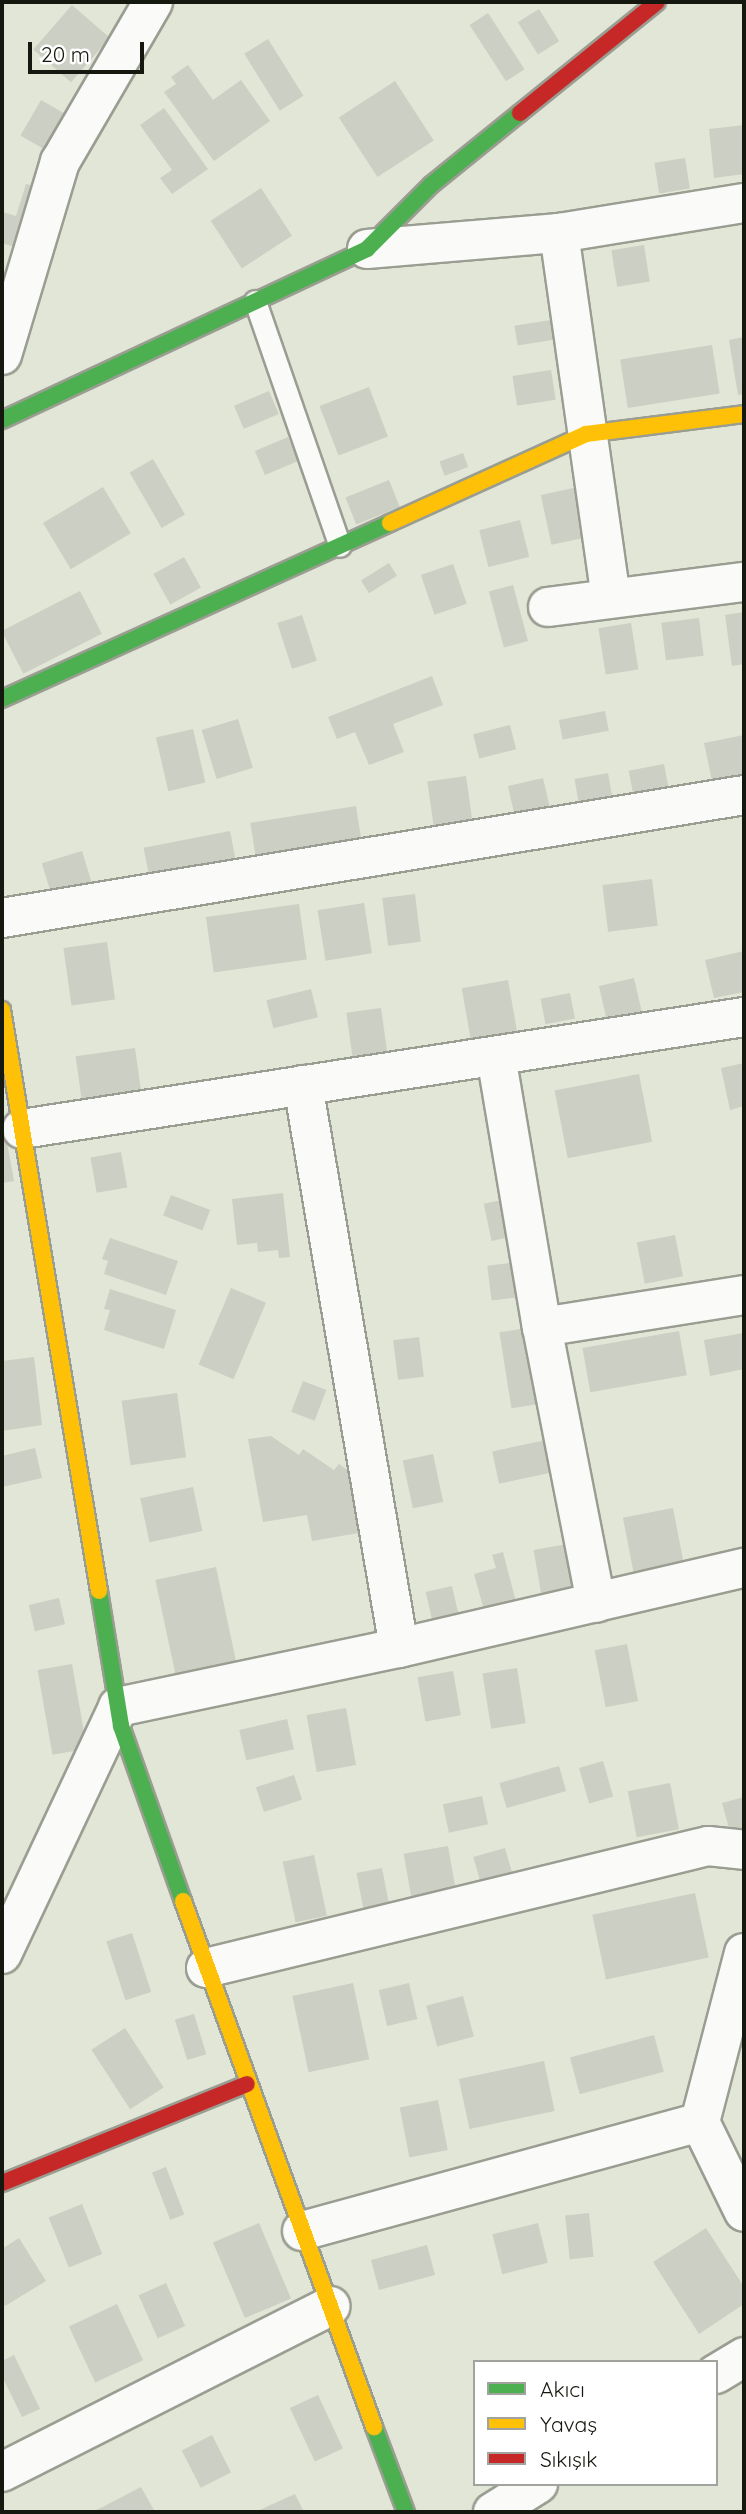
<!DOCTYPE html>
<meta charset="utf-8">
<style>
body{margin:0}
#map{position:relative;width:746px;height:2514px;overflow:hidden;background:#e1e6d6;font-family:Quicksand,sans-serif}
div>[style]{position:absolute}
.building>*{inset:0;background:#cccfc3;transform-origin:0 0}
.roads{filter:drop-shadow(2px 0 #9a9d91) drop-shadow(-2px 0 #9a9d91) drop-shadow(0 2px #9a9d91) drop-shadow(0 -2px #9a9d91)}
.lane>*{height:21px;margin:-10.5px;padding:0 10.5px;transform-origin:10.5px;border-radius:10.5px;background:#fafbf9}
.street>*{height:38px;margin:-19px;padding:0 19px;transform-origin:19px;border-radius:19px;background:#fafbf9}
.fast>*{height:16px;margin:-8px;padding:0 8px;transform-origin:8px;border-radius:8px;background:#4caf50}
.slow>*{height:16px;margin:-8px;padding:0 8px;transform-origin:8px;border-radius:8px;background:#ffc107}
.jam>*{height:16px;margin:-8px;padding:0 8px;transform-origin:8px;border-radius:8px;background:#c62828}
span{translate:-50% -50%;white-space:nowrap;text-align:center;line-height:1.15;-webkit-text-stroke:5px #fff;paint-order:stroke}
.frame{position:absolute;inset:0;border:4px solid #15180e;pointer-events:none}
.legend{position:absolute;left:473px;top:2360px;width:245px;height:126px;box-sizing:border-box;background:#fff;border:2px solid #a1a39f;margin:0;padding:9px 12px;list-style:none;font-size:21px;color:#15180e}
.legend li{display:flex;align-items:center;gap:14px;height:35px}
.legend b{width:35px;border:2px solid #a1a39f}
.scale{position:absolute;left:28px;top:42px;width:116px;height:32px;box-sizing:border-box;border:4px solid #15180e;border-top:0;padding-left:9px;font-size:21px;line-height:24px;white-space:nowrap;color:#15180e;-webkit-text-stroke:5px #fff;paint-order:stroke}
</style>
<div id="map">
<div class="building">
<div style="left:72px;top:5px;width:50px;height:59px;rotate:41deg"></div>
<div style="left:539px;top:9px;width:38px;height:25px;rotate:58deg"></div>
<div style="left:488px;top:13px;width:67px;height:22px;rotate:57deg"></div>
<div style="left:268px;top:39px;width:67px;height:28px;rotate:58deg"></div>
<div style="clip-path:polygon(188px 65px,213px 100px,241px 80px,270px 121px,214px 161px,164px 92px,176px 84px,171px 77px)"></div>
<div style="left:395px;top:81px;width:71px;height:67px;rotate:57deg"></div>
<div style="left:41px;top:100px;width:42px;height:41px;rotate:30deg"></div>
<div style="clip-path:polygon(164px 108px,208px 169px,172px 194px,160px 178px,172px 170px,140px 125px)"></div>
<div style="clip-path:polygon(744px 125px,744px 174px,714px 178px,709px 129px)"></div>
<div style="left:685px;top:158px;width:31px;height:31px;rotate:81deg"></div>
<div style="clip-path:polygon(26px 184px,42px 188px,24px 250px,2px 243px,2px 212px,16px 216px)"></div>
<div style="left:261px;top:188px;width:57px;height:60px;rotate:57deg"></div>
<div style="left:644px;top:245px;width:37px;height:33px;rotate:81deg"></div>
<div style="left:557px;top:319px;width:20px;height:43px;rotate:81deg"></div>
<div style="clip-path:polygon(744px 337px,744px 394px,738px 395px,729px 340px)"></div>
<div style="left:712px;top:345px;width:49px;height:93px;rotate:81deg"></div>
<div style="left:551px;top:370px;width:30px;height:39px;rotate:81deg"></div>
<div style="left:369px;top:387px;width:53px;height:53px;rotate:69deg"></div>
<div style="left:269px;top:391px;width:25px;height:38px;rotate:67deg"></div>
<div style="left:288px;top:437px;width:26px;height:36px;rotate:67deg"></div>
<div style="left:463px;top:453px;width:15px;height:25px;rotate:70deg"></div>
<div style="left:153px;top:459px;width:64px;height:27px;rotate:60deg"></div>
<div style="left:389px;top:480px;width:29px;height:47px;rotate:68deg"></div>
<div style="left:103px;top:487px;width:54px;height:70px;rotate:59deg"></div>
<div style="left:578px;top:487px;width:51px;height:38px;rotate:78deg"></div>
<div style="left:520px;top:520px;width:38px;height:42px;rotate:76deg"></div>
<div style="left:184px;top:557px;width:35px;height:35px;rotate:61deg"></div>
<div style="left:389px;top:563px;width:15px;height:33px;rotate:58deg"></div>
<div style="left:453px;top:564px;width:42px;height:34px;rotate:71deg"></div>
<div style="left:513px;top:585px;width:58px;height:25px;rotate:75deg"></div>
<div style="left:80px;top:591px;width:48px;height:88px;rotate:63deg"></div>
<div style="clip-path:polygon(744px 612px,744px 664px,732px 666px,725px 615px)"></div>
<div style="left:302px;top:615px;width:48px;height:26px;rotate:72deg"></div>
<div style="left:699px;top:618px;width:38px;height:38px;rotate:83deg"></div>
<div style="left:631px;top:623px;width:47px;height:33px;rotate:81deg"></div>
<div style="clip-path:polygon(432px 676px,443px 705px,393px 724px,404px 752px,369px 765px,355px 732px,337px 739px,328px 717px)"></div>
<div style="left:605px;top:711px;width:20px;height:47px;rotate:79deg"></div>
<div style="left:238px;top:719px;width:51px;height:38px;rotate:73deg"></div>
<div style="left:510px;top:725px;width:25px;height:38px;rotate:76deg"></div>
<div style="left:193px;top:729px;width:55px;height:38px;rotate:77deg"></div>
<div style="clip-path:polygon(744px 735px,744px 778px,713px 785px,704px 743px)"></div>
<div style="left:664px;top:764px;width:32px;height:36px;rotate:79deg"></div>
<div style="left:608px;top:773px;width:29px;height:34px;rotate:80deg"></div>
<div style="left:466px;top:776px;width:49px;height:39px;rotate:82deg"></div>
<div style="left:543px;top:778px;width:36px;height:36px;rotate:77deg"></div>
<div style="left:356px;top:806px;width:40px;height:107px;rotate:81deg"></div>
<div style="left:230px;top:831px;width:38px;height:88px;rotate:79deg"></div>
<div style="left:82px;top:851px;width:34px;height:42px;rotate:73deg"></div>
<div style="left:652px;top:879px;width:47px;height:50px;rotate:83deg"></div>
<div style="left:415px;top:894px;width:48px;height:33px;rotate:83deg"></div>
<div style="left:364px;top:903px;width:51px;height:47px;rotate:81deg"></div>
<div style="left:299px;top:904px;width:56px;height:94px;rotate:82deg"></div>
<div style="left:107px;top:942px;width:58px;height:44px;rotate:82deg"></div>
<div style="clip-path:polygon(744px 951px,744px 992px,714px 998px,705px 960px)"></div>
<div style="left:634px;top:978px;width:35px;height:36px;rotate:77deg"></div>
<div style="left:508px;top:980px;width:57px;height:47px;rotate:80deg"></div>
<div style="left:311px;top:989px;width:29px;height:46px;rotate:76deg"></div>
<div style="left:570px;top:993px;width:26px;height:30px;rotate:79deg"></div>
<div style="left:381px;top:1008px;width:44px;height:35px;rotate:82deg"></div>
<div style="left:135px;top:1048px;width:58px;height:60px;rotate:82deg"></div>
<div style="clip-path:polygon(744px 1063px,744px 1106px,730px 1110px,721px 1068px)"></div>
<div style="left:639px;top:1074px;width:69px;height:86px;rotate:79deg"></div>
<div style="clip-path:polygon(6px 1137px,14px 1181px,2px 1183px,2px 1138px)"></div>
<div style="left:121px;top:1152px;width:36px;height:31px;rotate:80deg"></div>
<div style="clip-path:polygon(283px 1193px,290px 1257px,279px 1258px,278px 1250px,258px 1252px,257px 1243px,237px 1245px,232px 1199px)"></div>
<div style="left:171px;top:1195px;width:42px;height:22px;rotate:21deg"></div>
<div style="left:516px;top:1197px;width:38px;height:33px;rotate:78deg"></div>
<div style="left:675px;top:1235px;width:42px;height:39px;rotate:79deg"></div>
<div style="clip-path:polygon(110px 1238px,178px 1261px,166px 1295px,104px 1274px,108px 1261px,102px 1259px)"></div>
<div style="left:527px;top:1261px;width:35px;height:40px;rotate:83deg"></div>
<div style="left:231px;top:1288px;width:38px;height:83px;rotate:23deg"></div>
<div style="clip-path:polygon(110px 1289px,176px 1310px,164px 1349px,104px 1330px,110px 1310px,104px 1309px)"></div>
<div style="left:533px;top:1327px;width:77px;height:34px;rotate:81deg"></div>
<div style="left:679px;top:1331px;width:45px;height:98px;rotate:80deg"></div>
<div style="clip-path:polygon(743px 1333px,744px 1369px,710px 1376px,704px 1340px)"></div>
<div style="left:419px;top:1337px;width:40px;height:26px;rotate:83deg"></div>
<div style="clip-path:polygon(34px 1357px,42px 1425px,2px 1431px,2px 1361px)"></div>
<div style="left:303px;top:1381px;width:25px;height:33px;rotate:21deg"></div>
<div style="left:177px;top:1393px;width:65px;height:56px;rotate:82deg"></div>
<div style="clip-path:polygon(271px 1436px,299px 1455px,303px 1449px,334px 1470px,339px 1464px,367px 1484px,376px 1530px,312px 1541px,307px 1515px,263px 1522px,248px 1439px)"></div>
<div style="left:546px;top:1440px;width:33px;height:55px;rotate:78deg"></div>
<div style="clip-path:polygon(35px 1448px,42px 1478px,2px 1487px,2px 1456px)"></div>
<div style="left:433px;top:1454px;width:49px;height:31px;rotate:78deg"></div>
<div style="left:193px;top:1487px;width:45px;height:54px;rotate:78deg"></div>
<div style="left:673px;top:1508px;width:60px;height:51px;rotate:79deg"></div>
<div style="left:567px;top:1544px;width:52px;height:34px;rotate:80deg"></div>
<div style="clip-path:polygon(503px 1552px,516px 1602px,484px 1610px,474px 1574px,496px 1568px,492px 1555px)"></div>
<div style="left:216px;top:1567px;width:105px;height:62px;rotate:78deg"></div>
<div style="left:452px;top:1586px;width:31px;height:27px;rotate:77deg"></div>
<div style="left:59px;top:1598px;width:27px;height:31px;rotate:77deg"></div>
<div style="left:627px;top:1644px;width:58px;height:33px;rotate:79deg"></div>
<div style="left:72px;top:1664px;width:86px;height:35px;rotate:80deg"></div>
<div style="left:517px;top:1668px;width:56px;height:35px;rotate:81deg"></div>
<div style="left:453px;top:1671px;width:45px;height:36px;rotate:80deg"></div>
<div style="left:346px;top:1708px;width:58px;height:40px;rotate:80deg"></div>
<div style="left:287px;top:1719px;width:31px;height:49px;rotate:77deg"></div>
<div style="left:603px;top:1761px;width:37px;height:25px;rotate:74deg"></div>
<div style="left:559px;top:1766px;width:26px;height:62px;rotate:74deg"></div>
<div style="left:294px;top:1775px;width:26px;height:40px;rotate:72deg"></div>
<div style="left:670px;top:1783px;width:47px;height:43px;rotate:79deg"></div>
<div style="left:482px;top:1796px;width:29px;height:40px;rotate:78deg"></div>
<div style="clip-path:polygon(744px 1797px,744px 1836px,732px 1839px,722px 1803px)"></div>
<div style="left:448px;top:1846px;width:50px;height:45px;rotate:80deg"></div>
<div style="left:505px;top:1848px;width:29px;height:33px;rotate:74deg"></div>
<div style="left:314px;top:1855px;width:62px;height:32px;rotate:78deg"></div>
<div style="left:382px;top:1868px;width:43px;height:26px;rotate:79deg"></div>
<div style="left:695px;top:1893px;width:66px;height:105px;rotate:78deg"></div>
<div style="left:132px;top:1933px;width:62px;height:27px;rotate:72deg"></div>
<div style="left:353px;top:1983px;width:78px;height:62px;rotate:78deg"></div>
<div style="left:409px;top:1983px;width:37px;height:31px;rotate:77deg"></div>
<div style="left:463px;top:1996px;width:42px;height:38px;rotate:75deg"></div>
<div style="left:194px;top:2014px;width:42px;height:20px;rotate:73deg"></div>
<div style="left:125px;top:2028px;width:71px;height:40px;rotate:57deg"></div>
<div style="left:654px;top:2035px;width:38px;height:87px;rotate:75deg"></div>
<div style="left:544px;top:2061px;width:51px;height:87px;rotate:78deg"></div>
<div style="left:438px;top:2100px;width:51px;height:39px;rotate:79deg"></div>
<div style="left:166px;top:2167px;width:51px;height:15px;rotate:69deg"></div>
<div style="left:82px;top:2204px;width:54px;height:36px;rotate:68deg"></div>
<div style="left:589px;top:2213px;width:44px;height:24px;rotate:84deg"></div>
<div style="left:259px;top:2223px;width:82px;height:50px;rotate:67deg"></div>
<div style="left:538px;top:2223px;width:41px;height:47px;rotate:76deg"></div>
<div style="clip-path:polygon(706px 2228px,744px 2287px,744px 2304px,699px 2334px,653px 2262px)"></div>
<div style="clip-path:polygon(19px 2238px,46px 2281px,5px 2306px,2px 2300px,2px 2249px)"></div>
<div style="left:427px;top:2245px;width:31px;height:58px;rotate:75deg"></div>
<div style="left:166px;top:2283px;width:47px;height:30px;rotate:66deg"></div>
<div style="left:117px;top:2304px;width:62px;height:53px;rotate:65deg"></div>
<div style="clip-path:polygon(14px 2355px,40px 2409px,22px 2417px,2px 2376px,2px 2361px)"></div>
<div style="left:318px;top:2395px;width:59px;height:31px;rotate:65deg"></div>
<div style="left:212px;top:2435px;width:42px;height:34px;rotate:63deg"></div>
<div style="clip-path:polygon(141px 2487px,155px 2512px,93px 2512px)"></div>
<div style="clip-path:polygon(295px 2494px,304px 2512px,255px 2512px)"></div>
</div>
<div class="roads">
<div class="lane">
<div style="left:255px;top:301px;width:259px;rotate:70.9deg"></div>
</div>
<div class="street">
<div style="left:559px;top:233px;width:369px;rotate:81.9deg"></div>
<div style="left:367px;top:249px;width:193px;rotate:-4.8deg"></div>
<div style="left:559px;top:233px;width:187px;rotate:-9.2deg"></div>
<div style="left:2px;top:355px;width:202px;rotate:-73.3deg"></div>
<div style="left:60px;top:162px;width:185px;rotate:-59.8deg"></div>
<div style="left:548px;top:607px;width:198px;rotate:-7.3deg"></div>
<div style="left:2px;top:918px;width:752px;rotate:-9.41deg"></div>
<div style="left:496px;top:1056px;width:275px;rotate:80.4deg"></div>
<div style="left:542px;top:1327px;width:281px;rotate:78.9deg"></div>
<div style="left:303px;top:1085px;width:571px;rotate:80.32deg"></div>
<div style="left:22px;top:1129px;width:731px;rotate:-8.82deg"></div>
<div style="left:542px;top:1327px;width:205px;rotate:-9deg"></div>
<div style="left:744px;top:1953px;width:175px;rotate:104.6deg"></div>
<div style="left:700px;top:2122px;width:100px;rotate:63.9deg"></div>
<div style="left:2px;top:1954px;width:273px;rotate:-64.8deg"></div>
<div style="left:118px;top:1707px;width:287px;rotate:-11.9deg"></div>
<div style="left:399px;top:1648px;width:354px;rotate:-13.1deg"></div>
<div style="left:206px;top:1968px;width:517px;rotate:-13.66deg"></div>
<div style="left:708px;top:1846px;width:36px;rotate:6deg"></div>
<div style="left:302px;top:2231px;width:413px;rotate:-15.3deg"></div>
<div style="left:716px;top:2374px;width:33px;rotate:-31deg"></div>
<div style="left:2px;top:2472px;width:368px;rotate:-26.8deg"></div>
<div style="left:493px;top:2512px;width:53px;rotate:-31.9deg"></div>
</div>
<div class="fast">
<div style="left:2px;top:420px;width:403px;rotate:-25.1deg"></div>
<div style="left:367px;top:249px;width:91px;rotate:-45deg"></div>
<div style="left:431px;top:185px;width:114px;rotate:-39deg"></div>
<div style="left:2px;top:699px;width:426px;rotate:-24.4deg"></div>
<div style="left:99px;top:1591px;width:137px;rotate:80.7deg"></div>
<div style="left:121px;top:1726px;width:186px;rotate:70.5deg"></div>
<div style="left:374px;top:2427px;width:91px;rotate:69.4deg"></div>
</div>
<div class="slow">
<div style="left:390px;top:523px;width:215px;rotate:-24.4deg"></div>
<div style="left:586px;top:434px;width:159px;rotate:-7.2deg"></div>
<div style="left:2px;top:1010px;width:589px;rotate:80.52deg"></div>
<div style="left:183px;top:1901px;width:560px;rotate:70.04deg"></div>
</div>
<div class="jam">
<div style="left:520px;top:113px;width:176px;rotate:-39deg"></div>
<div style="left:2px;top:2183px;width:264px;rotate:-22deg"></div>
</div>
</div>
<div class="frame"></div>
<ul class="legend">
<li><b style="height:9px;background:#4caf50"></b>Akıcı</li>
<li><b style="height:9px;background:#ffc107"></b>Yavaş</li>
<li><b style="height:9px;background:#c62828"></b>Sıkışık</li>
</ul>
<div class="scale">20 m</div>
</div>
